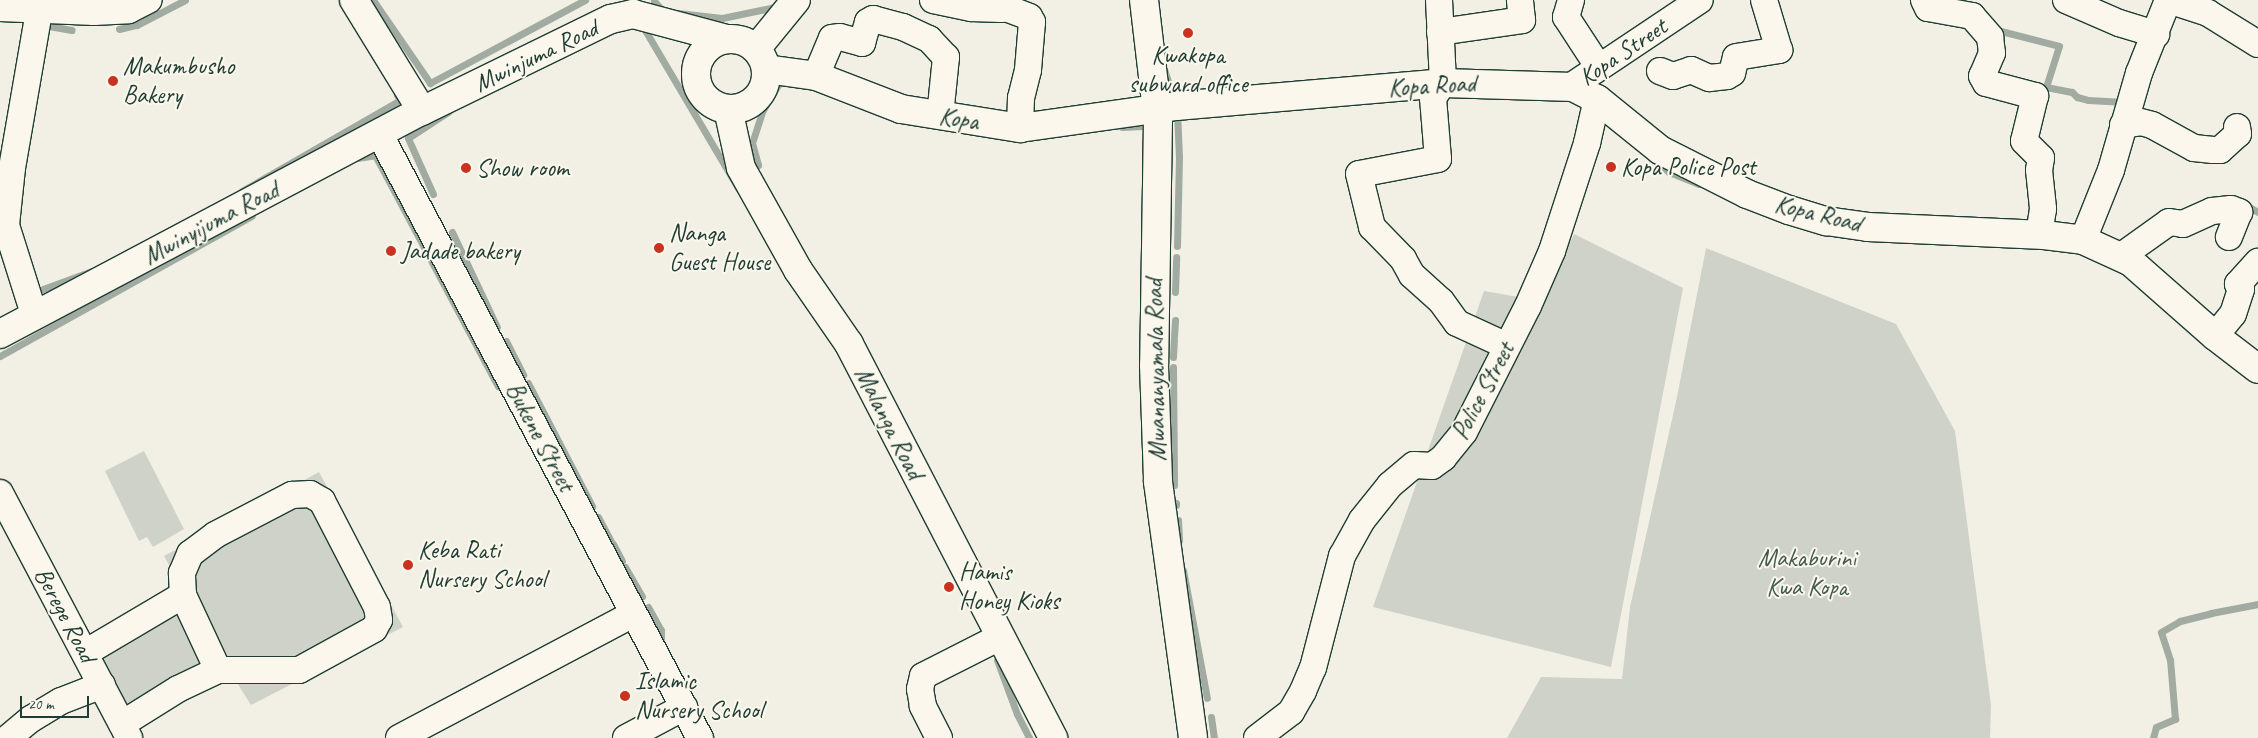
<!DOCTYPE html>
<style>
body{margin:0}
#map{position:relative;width:2258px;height:738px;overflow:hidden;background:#f2f0e5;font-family:Caveat,sans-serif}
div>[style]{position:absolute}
.green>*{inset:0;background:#cfd2c8}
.stream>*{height:7px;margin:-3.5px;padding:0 3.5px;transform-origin:3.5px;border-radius:3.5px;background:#a2aba1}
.roads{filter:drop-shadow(1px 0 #1f3d34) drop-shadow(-1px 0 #1f3d34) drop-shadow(0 1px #1f3d34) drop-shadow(0 -1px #1f3d34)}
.minor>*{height:26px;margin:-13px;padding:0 13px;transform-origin:13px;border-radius:13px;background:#fbf7ec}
.tertiary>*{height:28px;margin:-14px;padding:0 14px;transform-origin:14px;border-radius:14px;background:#fbf7ec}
.tertiary>.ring{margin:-14px;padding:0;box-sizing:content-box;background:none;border:28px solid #fbf7ec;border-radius:50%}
.dots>*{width:14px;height:14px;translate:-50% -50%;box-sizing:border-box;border:2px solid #fbf7ec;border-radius:50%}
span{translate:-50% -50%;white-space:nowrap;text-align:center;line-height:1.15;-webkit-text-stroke:4px #fbf7ec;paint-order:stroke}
.street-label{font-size:25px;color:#1f3d34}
.poi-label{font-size:25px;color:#1f3d34}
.left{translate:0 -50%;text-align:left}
.park-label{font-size:25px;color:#425b52}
.scale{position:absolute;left:20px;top:696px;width:69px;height:22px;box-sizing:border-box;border:2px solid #1f3d34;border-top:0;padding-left:6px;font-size:15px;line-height:18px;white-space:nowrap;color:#1f3d34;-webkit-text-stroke:4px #fbf7ec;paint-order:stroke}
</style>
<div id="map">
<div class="green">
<div style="clip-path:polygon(1574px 234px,1683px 288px,1611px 667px,1373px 607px,1484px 291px,1542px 301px)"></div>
<div style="clip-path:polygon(1706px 248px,1896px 324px,1955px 431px,1991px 705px,1990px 738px,1507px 738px,1541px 677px,1622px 679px,1630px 607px,1677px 397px)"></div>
<div style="clip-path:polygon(144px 451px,184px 529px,153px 547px,147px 537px,139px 541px,105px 471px)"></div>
<div style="clip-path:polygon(319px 472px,403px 627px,251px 705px,225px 664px,130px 715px,92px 645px,185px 594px,164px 556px)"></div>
</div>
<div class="stream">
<div style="left:373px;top:0;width:101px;rotate:55.5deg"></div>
<div style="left:430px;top:83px;width:176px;rotate:-28.2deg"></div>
<div style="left:654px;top:1px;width:15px;rotate:48deg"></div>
<div style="left:678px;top:13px;width:44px;rotate:6.5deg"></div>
<div style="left:722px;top:18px;width:59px;rotate:-11.7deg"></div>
<div style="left:43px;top:25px;width:29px;rotate:10deg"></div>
<div style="left:642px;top:25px;width:191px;rotate:59.5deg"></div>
<div style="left:119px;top:29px;width:18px;rotate:-13deg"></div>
<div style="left:137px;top:25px;width:54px;rotate:-27.5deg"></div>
<div style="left:1993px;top:29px;width:68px;rotate:14.4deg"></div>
<div style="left:2059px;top:46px;width:43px;rotate:107.6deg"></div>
<div style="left:2046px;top:87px;width:26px;rotate:11deg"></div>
<div style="left:2072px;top:92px;width:7px;rotate:45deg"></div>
<div style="left:2077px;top:97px;width:11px;rotate:15deg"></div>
<div style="left:2088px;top:100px;width:37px;rotate:3deg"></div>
<div style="left:1164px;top:69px;width:35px;rotate:72deg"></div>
<div style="left:1122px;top:127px;width:21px;rotate:-3deg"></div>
<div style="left:1143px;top:126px;width:11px;rotate:-22deg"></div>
<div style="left:357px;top:158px;width:18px;rotate:-9deg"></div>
<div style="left:375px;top:155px;width:262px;rotate:62deg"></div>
<div style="left:1654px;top:160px;width:19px;rotate:39deg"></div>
<div style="left:1669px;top:172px;width:32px;rotate:22deg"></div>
<div style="left:747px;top:167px;width:11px;rotate:-10deg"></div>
<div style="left:758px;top:165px;width:23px;rotate:-105deg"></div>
<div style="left:752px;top:143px;width:35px;rotate:-72deg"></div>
<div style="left:763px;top:110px;width:35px;rotate:-59deg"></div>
<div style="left:781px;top:80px;width:3px;rotate:18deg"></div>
<div style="left:242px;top:191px;width:182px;rotate:-29.9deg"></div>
<div style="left:400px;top:100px;width:6px;rotate:-121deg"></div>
<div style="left:433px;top:194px;width:61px;rotate:-114.1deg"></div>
<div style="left:408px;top:138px;width:48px;rotate:-33deg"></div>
<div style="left:2244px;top:204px;width:16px;rotate:30deg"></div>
<div style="left:452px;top:232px;width:105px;rotate:64.7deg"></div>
<div style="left:1177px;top:246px;width:89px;rotate:-88.7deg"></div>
<div style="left:1179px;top:157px;width:45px;rotate:-92.5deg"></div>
<div style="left:43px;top:289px;width:52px;rotate:-20.2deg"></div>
<div style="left:1175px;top:292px;width:35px;rotate:-88deg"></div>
<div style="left:1174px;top:336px;width:16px;rotate:-86deg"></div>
<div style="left:506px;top:341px;width:38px;rotate:63deg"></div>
<div style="left:0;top:356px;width:288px;rotate:-29.1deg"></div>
<div style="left:1173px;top:357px;width:17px;rotate:-87deg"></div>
<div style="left:1173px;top:367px;width:118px;rotate:89.5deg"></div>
<div style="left:528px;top:383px;width:139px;rotate:62.5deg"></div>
<div style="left:1176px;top:503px;width:2px;rotate:90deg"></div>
<div style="left:598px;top:517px;width:27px;rotate:62deg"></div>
<div style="left:1178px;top:520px;width:20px;rotate:87deg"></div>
<div style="left:613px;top:544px;width:19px;rotate:62deg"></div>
<div style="left:625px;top:567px;width:34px;rotate:60deg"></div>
<div style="left:1183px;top:570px;width:130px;rotate:79.4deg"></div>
<div style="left:648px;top:607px;width:26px;rotate:61deg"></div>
<div style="left:661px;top:630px;width:10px;rotate:90deg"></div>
<div style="left:997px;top:660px;width:58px;rotate:69.7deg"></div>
<div style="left:1017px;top:714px;width:27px;rotate:63deg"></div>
<div style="left:1211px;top:717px;width:21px;rotate:82deg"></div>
<div style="left:2153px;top:738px;width:11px;rotate:-75deg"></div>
<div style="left:2156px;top:727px;width:21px;rotate:-23deg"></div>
<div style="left:2175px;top:719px;width:59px;rotate:-94.8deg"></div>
<div style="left:2170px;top:660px;width:29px;rotate:-108deg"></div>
<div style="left:2161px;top:632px;width:22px;rotate:-30deg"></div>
<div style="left:2180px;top:621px;width:32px;rotate:-14deg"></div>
<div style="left:2211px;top:613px;width:48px;rotate:-10.8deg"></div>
</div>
<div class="roads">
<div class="minor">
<div style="left:933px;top:0;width:39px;rotate:12deg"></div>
<div style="left:971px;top:8px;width:30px;rotate:2deg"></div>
<div style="left:1001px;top:9px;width:5px;rotate:-11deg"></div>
<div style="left:1006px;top:8px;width:8px;rotate:-76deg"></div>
<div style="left:1439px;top:0;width:83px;rotate:87.2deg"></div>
<div style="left:1443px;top:83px;width:18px;rotate:124deg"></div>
<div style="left:1433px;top:98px;width:61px;rotate:85.3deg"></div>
<div style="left:1438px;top:159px;width:80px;rotate:169.2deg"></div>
<div style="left:1359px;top:174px;width:55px;rotate:76.2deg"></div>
<div style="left:1372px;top:227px;width:45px;rotate:45.9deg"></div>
<div style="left:1403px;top:259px;width:18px;rotate:61deg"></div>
<div style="left:1412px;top:275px;width:39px;rotate:42deg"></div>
<div style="left:1441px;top:301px;width:27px;rotate:54deg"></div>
<div style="left:1457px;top:323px;width:55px;rotate:24.7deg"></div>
<div style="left:1571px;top:0;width:18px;rotate:106deg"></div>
<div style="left:1566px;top:17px;width:59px;rotate:56.9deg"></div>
<div style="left:1924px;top:0;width:9px;rotate:63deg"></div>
<div style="left:1928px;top:8px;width:45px;rotate:10.3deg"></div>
<div style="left:1972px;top:16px;width:28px;rotate:49deg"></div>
<div style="left:1990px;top:37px;width:16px;rotate:83deg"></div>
<div style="left:1992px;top:53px;width:25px;rotate:113deg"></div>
<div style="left:1982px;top:76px;width:8px;rotate:60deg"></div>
<div style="left:1986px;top:83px;width:51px;rotate:14.9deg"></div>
<div style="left:2035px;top:96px;width:46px;rotate:103.7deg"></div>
<div style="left:2024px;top:141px;width:24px;rotate:45deg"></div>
<div style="left:2041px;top:158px;width:12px;rotate:99deg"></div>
<div style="left:2039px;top:170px;width:39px;rotate:84deg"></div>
<div style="left:2043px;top:209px;width:26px;rotate:99deg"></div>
<div style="left:2066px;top:0;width:58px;rotate:23.5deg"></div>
<div style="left:2119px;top:23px;width:39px;rotate:17deg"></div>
<div style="left:2168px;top:0;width:42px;rotate:18deg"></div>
<div style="left:2208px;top:13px;width:59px;rotate:31.8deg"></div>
<div style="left:0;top:8px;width:94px;rotate:2.4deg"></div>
<div style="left:94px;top:12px;width:35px;rotate:-3deg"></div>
<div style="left:129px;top:10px;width:22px;rotate:-27deg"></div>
<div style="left:1006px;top:8px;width:25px;rotate:21deg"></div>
<div style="left:1029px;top:17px;width:6px;rotate:59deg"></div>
<div style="left:1032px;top:22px;width:48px;rotate:94.8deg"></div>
<div style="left:1028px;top:70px;width:29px;rotate:104deg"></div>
<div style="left:1021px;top:98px;width:30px;rotate:92deg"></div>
<div style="left:1440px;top:32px;width:83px;rotate:-8.3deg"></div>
<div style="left:1522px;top:20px;width:20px;rotate:-96deg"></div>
<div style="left:1660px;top:71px;width:14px;rotate:21deg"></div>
<div style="left:1673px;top:76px;width:19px;rotate:-18deg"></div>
<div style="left:1691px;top:70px;width:20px;rotate:24deg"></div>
<div style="left:1709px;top:78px;width:18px;rotate:-6deg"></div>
<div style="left:1727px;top:76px;width:6px;rotate:-31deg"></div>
<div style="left:1732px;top:73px;width:16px;rotate:-76deg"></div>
<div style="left:1736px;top:57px;width:44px;rotate:-9.2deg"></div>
<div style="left:1779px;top:50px;width:52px;rotate:-106.7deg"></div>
<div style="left:816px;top:76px;width:41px;rotate:-67.2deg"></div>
<div style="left:832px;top:38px;width:8px;rotate:-7deg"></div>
<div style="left:840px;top:37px;width:23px;rotate:15deg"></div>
<div style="left:862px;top:43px;width:22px;rotate:-74deg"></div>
<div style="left:868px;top:22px;width:6px;rotate:-31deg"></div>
<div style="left:873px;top:19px;width:31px;rotate:15deg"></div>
<div style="left:903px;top:27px;width:29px;rotate:25deg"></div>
<div style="left:929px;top:39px;width:25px;rotate:47deg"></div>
<div style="left:946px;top:57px;width:59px;rotate:95.8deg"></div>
<div style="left:1570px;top:87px;width:156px;rotate:-33.8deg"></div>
<div style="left:2123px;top:125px;width:18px;rotate:-9deg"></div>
<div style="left:2141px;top:122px;width:11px;rotate:15deg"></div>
<div style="left:2152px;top:125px;width:48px;rotate:28.7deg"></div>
<div style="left:2194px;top:148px;width:19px;rotate:6deg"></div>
<div style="left:2213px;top:150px;width:7px"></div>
<div style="left:2220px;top:150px;width:24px;rotate:-42deg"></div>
<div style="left:2238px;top:134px;width:7px;rotate:-98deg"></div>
<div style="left:380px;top:135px;width:683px;rotate:62.05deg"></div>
<div style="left:2083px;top:240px;width:75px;rotate:-68.2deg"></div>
<div style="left:2111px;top:170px;width:101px;rotate:-73.9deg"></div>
<div style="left:2139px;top:73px;width:79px;rotate:-68.3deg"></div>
<div style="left:2120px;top:257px;width:60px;rotate:-35.5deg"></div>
<div style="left:2169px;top:222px;width:14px;rotate:8deg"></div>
<div style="left:2183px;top:224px;width:32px;rotate:-24deg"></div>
<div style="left:2212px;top:211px;width:19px;rotate:-6deg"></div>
<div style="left:2231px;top:209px;width:9px;rotate:21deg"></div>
<div style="left:2239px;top:212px;width:27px;rotate:112deg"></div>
<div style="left:34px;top:314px;width:93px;rotate:-107.5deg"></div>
<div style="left:6px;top:225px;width:57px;rotate:-84deg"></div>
<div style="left:12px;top:168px;width:159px;rotate:-80.2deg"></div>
<div style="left:2215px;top:336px;width:28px;rotate:-51deg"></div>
<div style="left:2233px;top:314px;width:26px;rotate:-72deg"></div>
<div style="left:2241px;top:289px;width:6px;rotate:-121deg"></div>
<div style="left:2238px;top:284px;width:30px;rotate:-48deg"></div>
<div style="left:0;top:493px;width:277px;rotate:62.2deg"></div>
<div style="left:183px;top:595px;width:83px;rotate:65deg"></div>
<div style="left:85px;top:653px;width:114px;rotate:-30.6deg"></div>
<div style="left:183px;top:595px;width:22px;rotate:-93deg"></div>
<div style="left:182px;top:573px;width:21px;rotate:-67deg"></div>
<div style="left:190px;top:554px;width:31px;rotate:-37deg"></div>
<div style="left:215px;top:535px;width:87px;rotate:-27.5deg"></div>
<div style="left:292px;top:495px;width:18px;rotate:-3deg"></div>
<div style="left:310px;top:494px;width:14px;rotate:30deg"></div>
<div style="left:322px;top:501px;width:119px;rotate:62.6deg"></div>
<div style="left:377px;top:607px;width:13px;rotate:81deg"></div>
<div style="left:379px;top:620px;width:10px;rotate:119deg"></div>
<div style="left:374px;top:629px;width:85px;rotate:151.3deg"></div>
<div style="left:299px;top:670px;width:81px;rotate:180deg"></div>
<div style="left:218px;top:670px;width:44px;rotate:154.6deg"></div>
<div style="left:178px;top:689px;width:66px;rotate:148deg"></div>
<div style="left:8px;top:738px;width:30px;rotate:-40deg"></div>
<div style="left:31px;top:719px;width:35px;rotate:-31deg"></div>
<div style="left:61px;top:701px;width:44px;rotate:-21.3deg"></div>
<div style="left:399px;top:738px;width:265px;rotate:-27.9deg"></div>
<div style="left:626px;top:738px;width:66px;rotate:-28.1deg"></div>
<div style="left:939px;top:738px;width:36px;rotate:-117deg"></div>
<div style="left:923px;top:706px;width:17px;rotate:-100deg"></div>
<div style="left:920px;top:689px;width:13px;rotate:-77deg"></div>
<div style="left:923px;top:676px;width:86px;rotate:-26.9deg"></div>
<div style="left:1257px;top:738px;width:43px;rotate:-37.4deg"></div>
<div style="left:1291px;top:712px;width:24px;rotate:-60deg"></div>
<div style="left:1303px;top:691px;width:25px;rotate:-67deg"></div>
<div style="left:1313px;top:668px;width:116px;rotate:-75.5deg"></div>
<div style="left:1342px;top:556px;width:41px;rotate:-60.9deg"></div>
<div style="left:1362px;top:520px;width:45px;rotate:-51.3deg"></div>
<div style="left:1390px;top:485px;width:31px;rotate:-40deg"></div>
<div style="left:1414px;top:465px;width:18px;rotate:3deg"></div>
<div style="left:1432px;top:466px;width:14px;rotate:-36deg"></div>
<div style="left:1443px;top:458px;width:33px;rotate:-51deg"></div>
<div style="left:1464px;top:432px;width:141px;rotate:-63.1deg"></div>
<div style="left:1528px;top:306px;width:60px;rotate:-66.4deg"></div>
<div style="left:1552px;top:251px;width:114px;rotate:-72deg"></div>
<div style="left:1587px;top:143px;width:45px;rotate:-77.2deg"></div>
</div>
<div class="tertiary">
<div style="left:354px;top:0;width:130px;rotate:58.5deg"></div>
<div style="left:1144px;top:0;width:121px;rotate:83.3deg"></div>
<div style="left:1158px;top:120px;width:245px;rotate:90.9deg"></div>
<div style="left:1154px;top:365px;width:117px;rotate:88deg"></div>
<div style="left:1158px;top:482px;width:258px;rotate:82.2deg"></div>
<div class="ring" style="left:696px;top:39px;width:42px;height:42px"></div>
<div style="left:756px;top:49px;width:63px;rotate:-50.8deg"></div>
<div style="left:766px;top:69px;width:50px;rotate:8deg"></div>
<div style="left:816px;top:76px;width:91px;rotate:21.2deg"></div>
<div style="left:901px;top:109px;width:121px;rotate:9.1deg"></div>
<div style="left:1020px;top:128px;width:158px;rotate:-8deg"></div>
<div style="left:1176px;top:106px;width:268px;rotate:-4.9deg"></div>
<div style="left:1443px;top:83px;width:130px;rotate:1.8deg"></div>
<div style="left:1573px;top:87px;width:27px;rotate:27deg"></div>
<div style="left:1597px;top:99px;width:81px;rotate:39deg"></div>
<div style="left:1660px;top:150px;width:97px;rotate:26.8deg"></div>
<div style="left:1747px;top:194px;width:45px;rotate:20.9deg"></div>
<div style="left:1789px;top:210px;width:39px;rotate:17deg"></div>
<div style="left:1826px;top:221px;width:42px;rotate:8.1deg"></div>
<div style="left:1868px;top:227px;width:176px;rotate:2.6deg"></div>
<div style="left:2044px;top:235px;width:39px;rotate:7deg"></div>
<div style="left:2083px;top:240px;width:53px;rotate:24.6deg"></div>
<div style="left:2131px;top:262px;width:112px;rotate:41.4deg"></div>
<div style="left:2215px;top:336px;width:54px;rotate:37.5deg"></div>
<div style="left:728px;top:109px;width:60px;rotate:77.6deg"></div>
<div style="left:741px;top:168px;width:117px;rotate:60.8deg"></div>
<div style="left:798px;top:270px;width:90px;rotate:55.4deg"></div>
<div style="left:849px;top:344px;width:444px;rotate:62.6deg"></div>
<div style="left:0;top:334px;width:477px;rotate:-27.9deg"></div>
<div style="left:422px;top:111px;width:210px;rotate:-26deg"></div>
<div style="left:611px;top:19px;width:23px;rotate:-13deg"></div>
<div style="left:633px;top:14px;width:96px;rotate:15deg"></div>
</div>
</div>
<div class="dots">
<div style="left:1188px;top:33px;background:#c8321e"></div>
<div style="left:113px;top:81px;background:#c8321e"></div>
<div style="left:1611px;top:167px;background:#c8321e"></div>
<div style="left:466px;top:168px;background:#c8321e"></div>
<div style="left:659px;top:248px;background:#c8321e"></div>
<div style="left:391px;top:251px;background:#c8321e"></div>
<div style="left:408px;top:565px;background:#c8321e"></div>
<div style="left:949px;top:587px;background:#c8321e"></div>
<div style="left:625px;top:696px;background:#c8321e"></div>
</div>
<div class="street-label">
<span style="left:1623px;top:52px;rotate:-34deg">Kopa Street</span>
<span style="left:536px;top:56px;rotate:-26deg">Mwinjuma Road</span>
<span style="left:1432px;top:86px;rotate:-3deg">Kopa Road</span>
<span style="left:959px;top:119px;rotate:9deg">Kopa</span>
<span style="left:1818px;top:214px;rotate:14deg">Kopa Road</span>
<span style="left:211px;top:223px;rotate:-28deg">Mwinyijuma Road</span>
<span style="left:1156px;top:370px;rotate:-91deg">Mwananyamala Road</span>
<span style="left:1483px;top:391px;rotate:-62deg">Police Street</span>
<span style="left:889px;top:423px;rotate:63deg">Malanga Road</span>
<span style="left:540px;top:437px;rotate:62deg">Bukene Street</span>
<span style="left:65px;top:615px;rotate:62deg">Berege Road</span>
</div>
<div class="poi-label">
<span style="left:1188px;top:70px">Kwakopa<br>subward office</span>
<span class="left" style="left:123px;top:81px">Makumbusho<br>Bakery</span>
<span class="left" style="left:1621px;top:167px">Kopa Police Post</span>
<span class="left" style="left:476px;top:168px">Show room</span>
<span class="left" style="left:669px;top:248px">Nanga<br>Guest House</span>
<span class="left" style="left:401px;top:251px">Jadade bakery</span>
<span class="left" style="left:418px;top:565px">Keba Rati<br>Nursery School</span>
<span class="left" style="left:959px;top:587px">Hamis<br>Honey Kioks</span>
<span class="left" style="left:635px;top:696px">Islamic<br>Nursery School</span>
</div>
<div class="park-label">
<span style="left:1807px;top:573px">Makaburini<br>Kwa Kopa</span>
</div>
<div class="scale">20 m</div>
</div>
